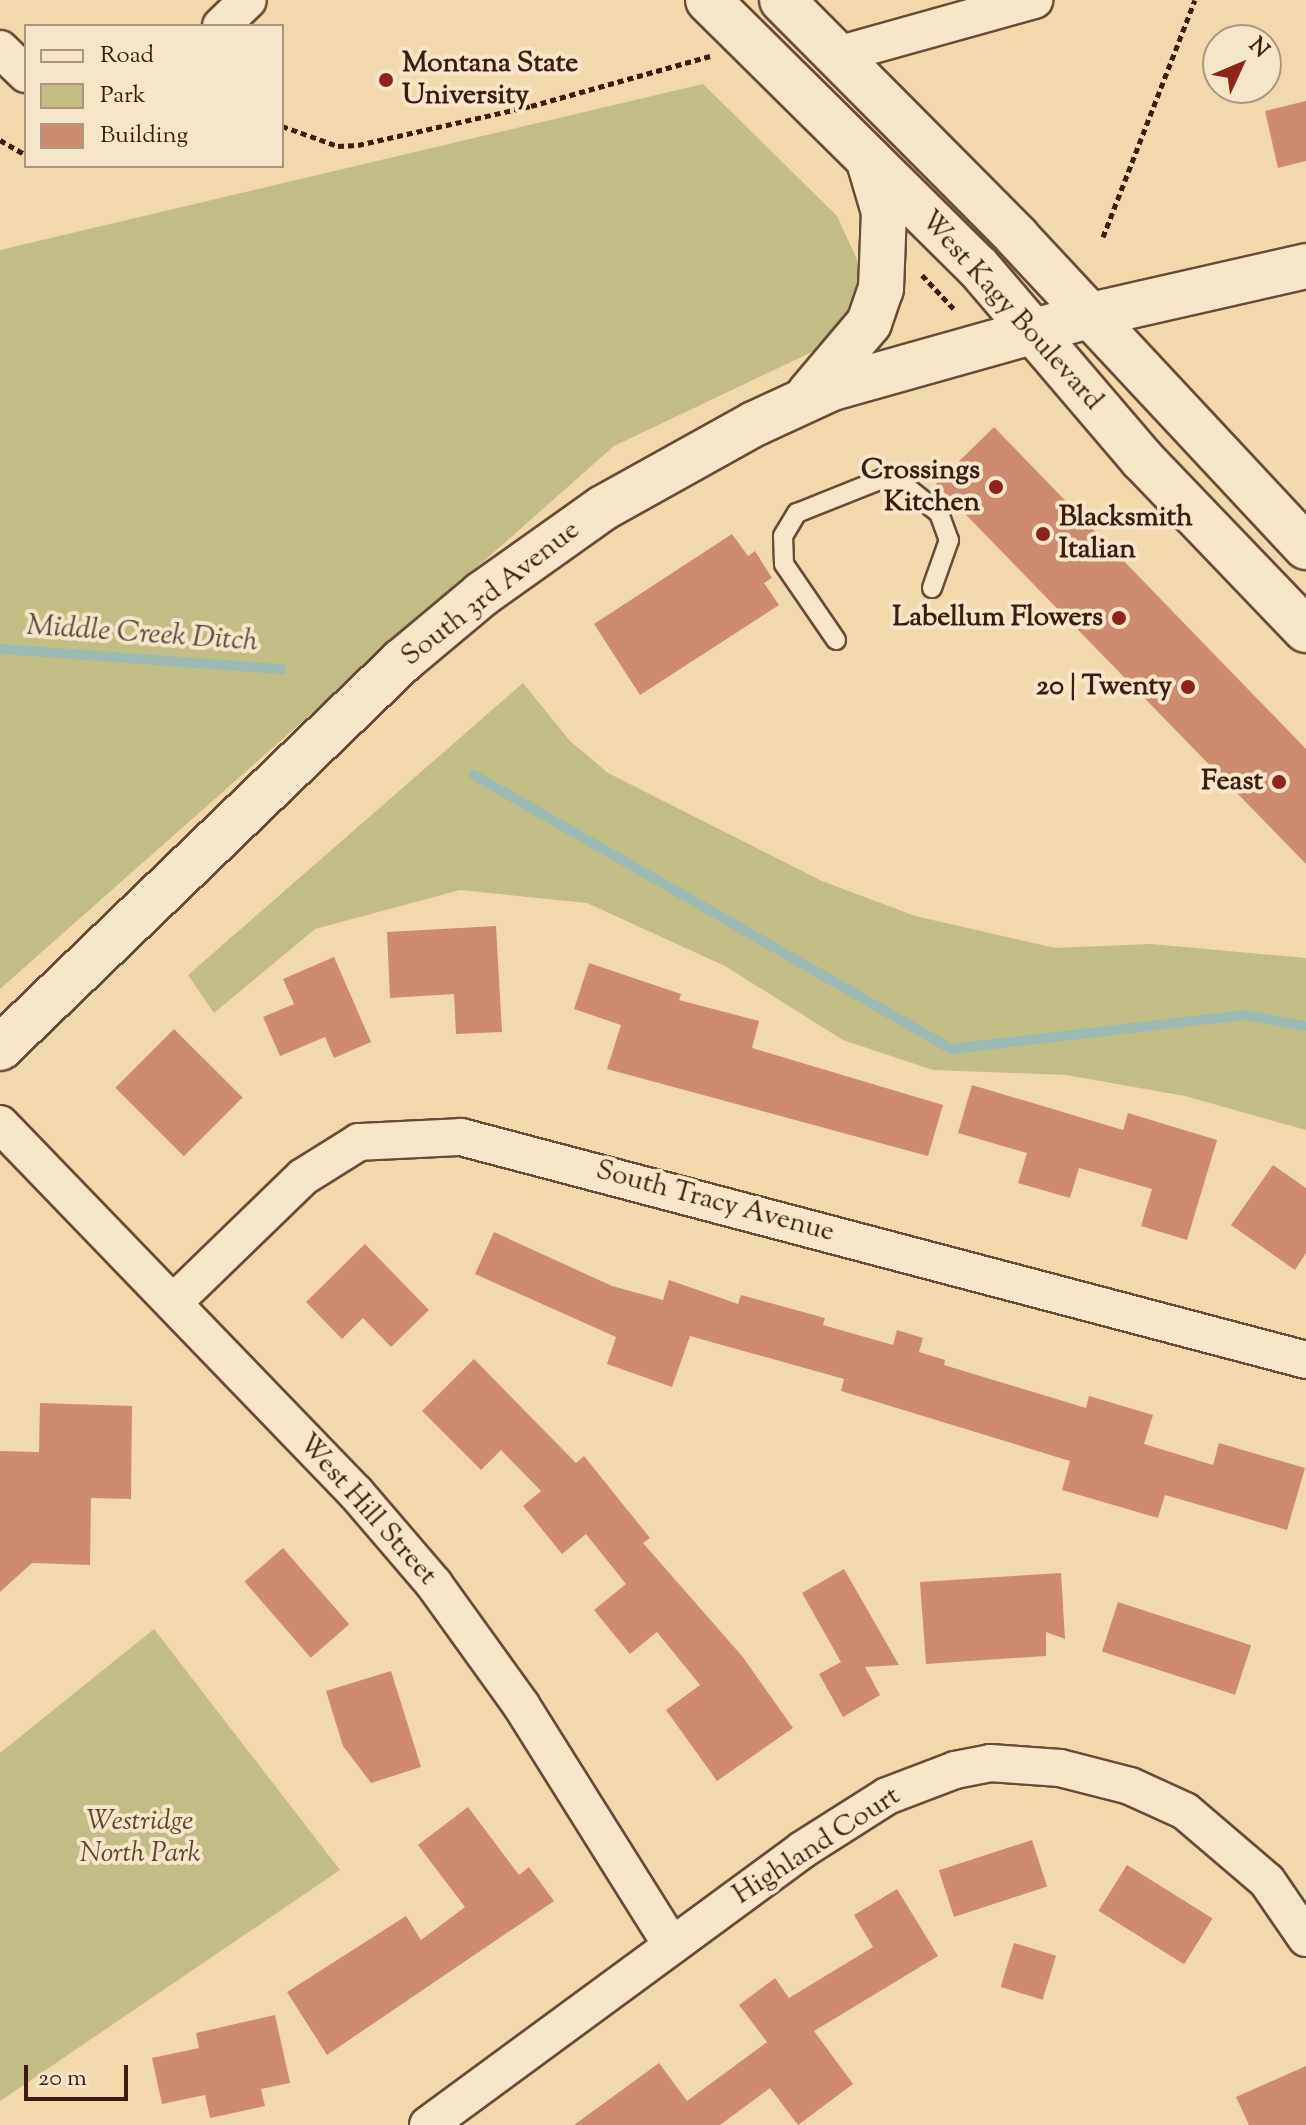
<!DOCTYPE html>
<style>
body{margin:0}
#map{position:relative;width:1306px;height:2125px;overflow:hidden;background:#f1d9ac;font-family:"Sorts Mill Goudy",serif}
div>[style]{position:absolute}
.green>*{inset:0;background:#c2bd84}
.stream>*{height:10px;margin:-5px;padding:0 5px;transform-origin:5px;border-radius:5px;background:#9db9b3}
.building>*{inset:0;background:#cf8b6e;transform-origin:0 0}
.path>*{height:5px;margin-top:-2.5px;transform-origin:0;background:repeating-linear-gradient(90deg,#3c1d10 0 6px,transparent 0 10px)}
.roads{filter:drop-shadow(2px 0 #694c37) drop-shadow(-2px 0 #694c37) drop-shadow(0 2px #694c37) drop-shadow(0 -2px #694c37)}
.lane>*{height:18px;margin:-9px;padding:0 9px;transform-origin:9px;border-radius:9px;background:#f6e6c9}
.street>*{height:36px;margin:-18px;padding:0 18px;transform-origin:18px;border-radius:18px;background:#f6e6c9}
.secondary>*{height:44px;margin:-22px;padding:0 22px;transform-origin:22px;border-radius:22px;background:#f6e6c9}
.dots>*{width:22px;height:22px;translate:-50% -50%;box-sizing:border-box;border:4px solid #f6e6c9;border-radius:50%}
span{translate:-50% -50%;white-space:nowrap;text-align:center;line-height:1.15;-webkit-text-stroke:8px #f6e6c9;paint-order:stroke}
.poi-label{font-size:28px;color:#3c1d10;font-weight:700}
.left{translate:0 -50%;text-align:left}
.right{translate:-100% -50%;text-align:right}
.street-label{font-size:28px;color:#3c1d10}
.park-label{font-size:28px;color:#5e452d;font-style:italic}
.water-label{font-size:30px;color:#594c41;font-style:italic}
.legend{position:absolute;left:24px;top:24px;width:260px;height:144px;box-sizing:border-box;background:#f6e6c9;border:2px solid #ac967f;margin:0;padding:10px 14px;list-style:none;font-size:24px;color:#3c1d10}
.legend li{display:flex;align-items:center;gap:16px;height:40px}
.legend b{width:40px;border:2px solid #ac967f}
.north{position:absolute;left:1202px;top:24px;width:80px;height:80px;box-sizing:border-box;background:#f6e6c9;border:2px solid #ac967f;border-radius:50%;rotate:46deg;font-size:22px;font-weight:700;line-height:32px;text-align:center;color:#3c1d10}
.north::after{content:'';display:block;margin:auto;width:28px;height:36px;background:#8f2418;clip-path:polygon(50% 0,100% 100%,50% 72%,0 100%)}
.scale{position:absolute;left:24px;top:2065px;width:104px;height:36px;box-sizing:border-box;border:4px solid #3c1d10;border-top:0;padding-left:10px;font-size:24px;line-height:28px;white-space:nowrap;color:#3c1d10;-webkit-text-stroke:6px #f6e6c9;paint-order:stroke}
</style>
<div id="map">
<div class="green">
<div style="clip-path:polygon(703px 84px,837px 216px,865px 277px,851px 320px,816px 350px,614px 446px,0 989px,0 250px)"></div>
<div style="clip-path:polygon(523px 683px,570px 741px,608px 773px,822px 881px,915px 916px,1055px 948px,1151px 944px,1306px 958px,1306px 1130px,1185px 1096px,1066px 1075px,933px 1070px,843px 1040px,725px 966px,587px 903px,460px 890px,315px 929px,214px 1013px,188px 975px)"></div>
<div style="clip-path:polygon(154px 1629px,340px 1870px,0 2101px,0 1753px)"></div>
</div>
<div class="stream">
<div style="left:0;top:649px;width:282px;rotate:4.1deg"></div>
<div style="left:474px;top:775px;width:550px;rotate:29.87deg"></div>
<div style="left:951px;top:1049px;width:295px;rotate:-6.6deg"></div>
<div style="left:1244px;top:1015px;width:63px;rotate:10.1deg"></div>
</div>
<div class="building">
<div style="clip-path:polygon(1306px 101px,1306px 161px,1278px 168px,1265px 111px)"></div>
<div style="clip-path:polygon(994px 427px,1306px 749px,1306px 864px,936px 484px)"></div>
<div style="clip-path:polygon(732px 534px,748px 556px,755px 551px,772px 578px,764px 583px,779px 605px,640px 695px,594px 624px)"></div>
<div style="clip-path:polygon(496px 926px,502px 1032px,456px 1034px,454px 994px,390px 998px,387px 932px)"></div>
<div style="clip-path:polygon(334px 957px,371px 1042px,334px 1058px,325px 1037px,280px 1056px,263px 1017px,294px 1004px,283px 979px)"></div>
<div style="clip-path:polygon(589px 963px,681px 994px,679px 1000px,759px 1021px,752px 1048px,943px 1105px,928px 1156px,607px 1069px,621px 1025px,574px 1009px)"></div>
<div style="left:174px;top:1029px;width:97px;height:83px;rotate:45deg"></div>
<div style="clip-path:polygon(972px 1085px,1123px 1130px,1128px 1113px,1217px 1140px,1187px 1240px,1141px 1226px,1152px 1189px,1079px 1168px,1070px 1198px,1018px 1183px,1027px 1153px,958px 1133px)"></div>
<div style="clip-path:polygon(1273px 1165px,1306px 1188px,1306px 1253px,1295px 1270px,1231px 1225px)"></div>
<div style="clip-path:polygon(494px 1232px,612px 1286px,663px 1300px,669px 1280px,738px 1304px,741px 1295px,825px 1318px,823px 1325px,893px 1345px,897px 1330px,923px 1338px,919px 1352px,945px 1360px,944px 1365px,1086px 1408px,1089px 1396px,1153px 1415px,1144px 1444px,1213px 1465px,1219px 1443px,1305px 1468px,1287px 1530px,1165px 1495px,1158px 1518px,1062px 1490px,1070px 1461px,841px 1391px,844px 1379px,690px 1336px,672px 1387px,607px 1364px,616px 1337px,475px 1274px)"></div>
<div style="clip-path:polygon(365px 1244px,429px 1310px,391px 1347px,363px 1318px,342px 1339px,306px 1302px)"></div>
<div style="clip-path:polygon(474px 1359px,576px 1463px,584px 1456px,650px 1538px,643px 1543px,742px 1656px,793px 1728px,717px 1781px,666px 1710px,700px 1685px,657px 1632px,630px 1654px,594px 1610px,626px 1584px,586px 1534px,562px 1554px,523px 1506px,541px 1491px,501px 1450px,481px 1470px,422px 1411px)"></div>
<div style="clip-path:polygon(40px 1403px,132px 1406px,131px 1499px,91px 1498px,90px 1565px,32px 1563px,0 1592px,0 1451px,39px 1452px)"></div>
<div style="left:283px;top:1548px;width:101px;height:51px;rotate:49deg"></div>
<div style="clip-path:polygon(844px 1569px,899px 1665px,865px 1667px,880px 1695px,843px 1717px,819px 1674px,841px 1662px,802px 1593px)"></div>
<div style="clip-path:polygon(1061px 1573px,1065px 1639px,1046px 1632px,1046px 1656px,926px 1664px,920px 1582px)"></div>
<div style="left:1118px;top:1602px;width:140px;height:52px;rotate:18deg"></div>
<div style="clip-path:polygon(391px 1671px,421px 1767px,371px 1783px,343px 1746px,326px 1691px)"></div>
<div style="clip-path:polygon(468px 1807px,519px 1875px,529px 1867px,554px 1901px,327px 2055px,287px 1992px,406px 1916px,421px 1940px,465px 1907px,418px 1845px)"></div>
<div style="left:1032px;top:1840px;width:49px;height:98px;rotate:72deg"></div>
<div style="left:1127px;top:1865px;width:101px;height:54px;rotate:32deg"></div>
<div style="clip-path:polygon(897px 1889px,938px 1956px,814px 2031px,853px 2084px,798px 2125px,770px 2088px,720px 2125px,574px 2125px,659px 2063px,687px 2101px,767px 2042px,739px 2005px,775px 1978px,789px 1998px,873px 1947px,854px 1915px)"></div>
<div style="left:1014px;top:1943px;width:44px;height:46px;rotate:17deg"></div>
<div style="clip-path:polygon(275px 2015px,290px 2083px,261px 2089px,265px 2106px,210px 2118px,205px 2095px,162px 2104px,152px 2058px,199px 2048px,196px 2033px)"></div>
<div style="clip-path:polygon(1306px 2066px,1306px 2125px,1249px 2125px,1236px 2097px)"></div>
</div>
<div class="path">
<div style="left:282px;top:126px;width:59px;rotate:19.7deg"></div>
<div style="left:338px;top:146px;width:20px;rotate:-3deg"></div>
<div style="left:358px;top:145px;width:177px;rotate:-12.7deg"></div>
<div style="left:531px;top:106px;width:186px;rotate:-15.6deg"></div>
<div style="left:0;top:140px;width:30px;rotate:30deg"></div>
<div style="left:1103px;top:237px;width:254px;rotate:-68.8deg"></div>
<div style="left:922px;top:275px;width:47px;rotate:46.7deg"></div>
</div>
<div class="roads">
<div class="lane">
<div style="left:836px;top:640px;width:92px;rotate:-124.4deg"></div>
<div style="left:784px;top:564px;width:28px;rotate:-92deg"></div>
<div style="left:783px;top:536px;width:27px;rotate:-59deg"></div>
<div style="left:797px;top:513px;width:92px;rotate:-21.8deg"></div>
<div style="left:882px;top:479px;width:23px;rotate:15deg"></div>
<div style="left:904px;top:485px;width:45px;rotate:38.7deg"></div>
<div style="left:939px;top:513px;width:29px;rotate:70deg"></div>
<div style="left:949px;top:540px;width:51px;rotate:109.5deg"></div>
</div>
<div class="street">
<div style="left:221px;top:26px;width:37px;rotate:-44deg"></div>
<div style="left:0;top:49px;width:36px;rotate:44deg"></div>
<div style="left:837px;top:55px;width:205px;rotate:-15.6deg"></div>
<div style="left:0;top:1124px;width:513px;rotate:46.03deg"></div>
<div style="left:356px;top:1493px;width:120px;rotate:49.4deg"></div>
<div style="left:434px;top:1584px;width:149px;rotate:54.3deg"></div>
<div style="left:521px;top:1705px;width:284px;rotate:57.9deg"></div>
<div style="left:173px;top:1303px;width:181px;rotate:-44.1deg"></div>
<div style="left:303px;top:1177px;width:66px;rotate:-32deg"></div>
<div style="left:359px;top:1142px;width:102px;rotate:-2.8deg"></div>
<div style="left:461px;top:1137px;width:874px;rotate:14.78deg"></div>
<div style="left:428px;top:2125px;width:464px;rotate:-36.3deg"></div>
<div style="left:802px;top:1850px;width:101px;rotate:-32.4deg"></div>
<div style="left:887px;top:1796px;width:73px;rotate:-20.9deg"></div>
<div style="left:955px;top:1770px;width:36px;rotate:-11deg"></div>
<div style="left:990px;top:1763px;width:70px;rotate:4.1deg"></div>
<div style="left:1060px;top:1768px;width:72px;rotate:14.4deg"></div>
<div style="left:1130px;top:1786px;width:60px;rotate:24.4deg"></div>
<div style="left:1185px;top:1811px;width:108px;rotate:40.5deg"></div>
<div style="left:1267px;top:1881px;width:69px;rotate:55.6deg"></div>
</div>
<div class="secondary">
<div style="left:708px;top:0;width:380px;rotate:44.7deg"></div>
<div style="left:978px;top:267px;width:253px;rotate:49.5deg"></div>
<div style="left:1142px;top:459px;width:237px;rotate:46.2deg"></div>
<div style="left:782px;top:0;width:334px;rotate:45.2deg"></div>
<div style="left:1017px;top:237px;width:424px;rotate:47deg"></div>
<div style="left:809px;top:394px;width:93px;rotate:-49.8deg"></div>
<div style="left:869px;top:323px;width:36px;rotate:-71deg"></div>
<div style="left:881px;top:289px;width:77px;rotate:-87.8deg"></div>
<div style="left:884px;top:212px;width:56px;rotate:-106.5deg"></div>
<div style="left:0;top:1048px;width:558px;rotate:-43.91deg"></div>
<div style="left:402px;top:661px;width:104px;rotate:-39.9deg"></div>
<div style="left:482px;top:594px;width:148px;rotate:-35.4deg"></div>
<div style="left:603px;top:508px;width:173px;rotate:-29.1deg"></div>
<div style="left:754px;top:424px;width:86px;rotate:-24.8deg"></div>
<div style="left:832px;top:388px;width:269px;rotate:-15.7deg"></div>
<div style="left:1091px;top:315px;width:221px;rotate:-12.8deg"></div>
</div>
</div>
<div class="dots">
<div style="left:386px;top:80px;background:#8f2418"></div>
<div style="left:996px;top:487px;background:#8f2418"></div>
<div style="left:1043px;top:534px;background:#8f2418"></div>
<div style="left:1119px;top:618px;background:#8f2418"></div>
<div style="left:1188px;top:687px;background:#8f2418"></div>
<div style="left:1279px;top:782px;background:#8f2418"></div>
</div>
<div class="poi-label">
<span class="left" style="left:402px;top:80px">Montana State<br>University</span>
<span class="right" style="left:980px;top:487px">Crossings<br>Kitchen</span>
<span class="left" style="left:1059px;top:534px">Blacksmith<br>Italian</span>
<span class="right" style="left:1103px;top:618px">Labellum Flowers</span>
<span class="right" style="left:1172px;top:687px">20 | Twenty</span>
<span class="right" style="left:1263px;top:782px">Feast</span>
</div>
<div class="street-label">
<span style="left:1011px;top:311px;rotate:48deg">West Kagy Boulevard</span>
<span style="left:491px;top:594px;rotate:-38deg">South 3rd Avenue</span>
<span style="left:715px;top:1202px;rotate:15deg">South Tracy Avenue</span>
<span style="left:367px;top:1510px;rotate:48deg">West Hill Street</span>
<span style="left:817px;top:1846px;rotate:-33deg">Highland Court</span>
</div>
<div class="park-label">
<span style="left:140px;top:1838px">Westridge<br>North Park</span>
</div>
<div class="water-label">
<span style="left:142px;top:635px;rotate:4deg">Middle Creek Ditch</span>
</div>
<ul class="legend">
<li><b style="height:10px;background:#f6e6c9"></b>Road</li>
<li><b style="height:22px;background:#c2bd84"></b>Park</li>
<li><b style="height:22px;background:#cf8b6e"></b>Building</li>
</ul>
<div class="north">N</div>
<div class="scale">20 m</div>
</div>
